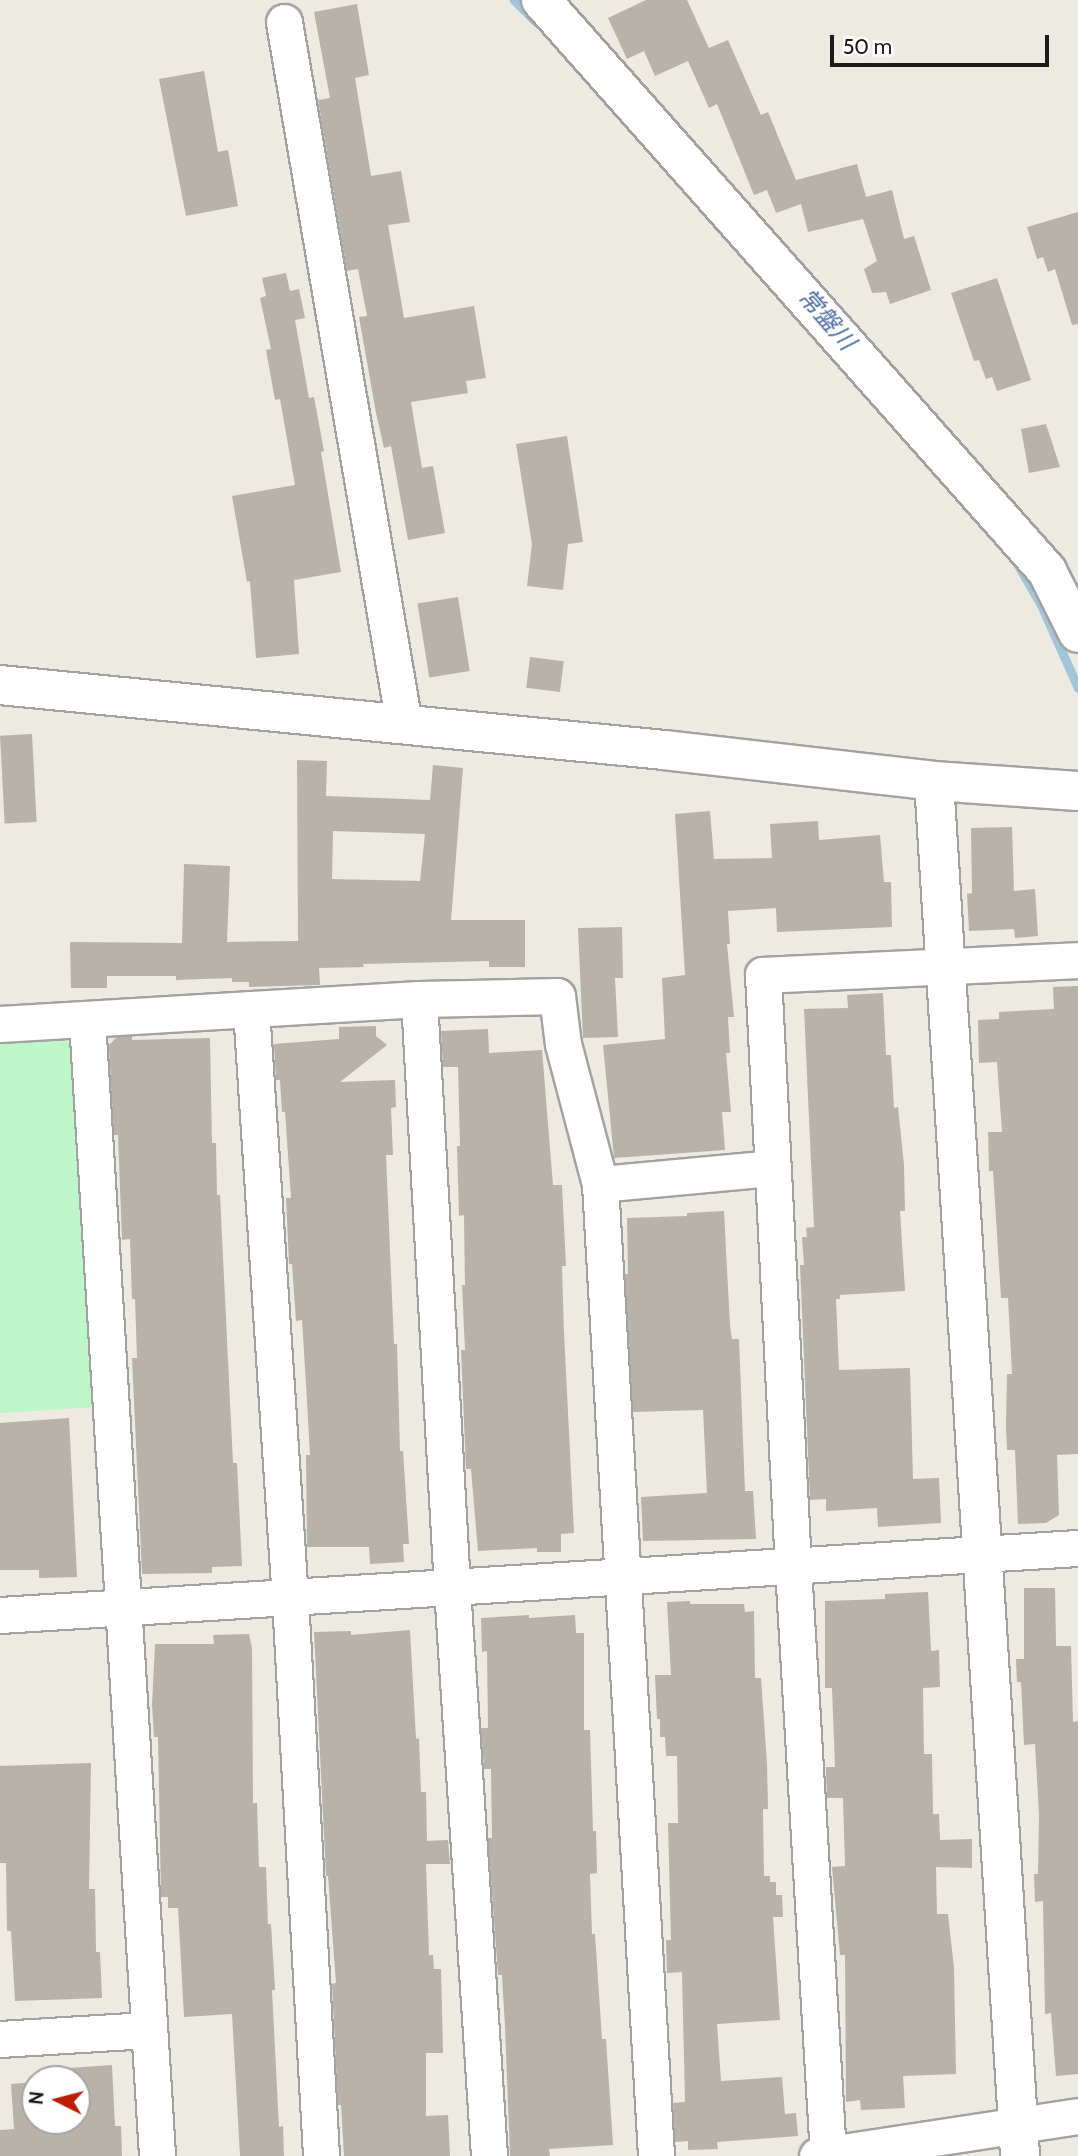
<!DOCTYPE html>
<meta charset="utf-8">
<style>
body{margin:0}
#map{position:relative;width:1078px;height:2156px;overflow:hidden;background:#eceae1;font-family:Cabin,"Noto Sans JP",sans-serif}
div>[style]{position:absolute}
.park>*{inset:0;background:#bdf6c8}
.stream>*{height:9px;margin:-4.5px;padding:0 4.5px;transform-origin:4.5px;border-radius:4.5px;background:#a2c6d9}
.building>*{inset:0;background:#b8b2aa;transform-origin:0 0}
.roads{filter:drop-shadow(2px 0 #a2a2a2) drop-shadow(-2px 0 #a2a2a2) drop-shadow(0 2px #a2a2a2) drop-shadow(0 -2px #a2a2a2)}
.minor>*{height:35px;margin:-17.5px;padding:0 17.5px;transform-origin:17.5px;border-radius:17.5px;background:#fff}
.tertiary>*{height:38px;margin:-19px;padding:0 19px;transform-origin:19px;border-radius:19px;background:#fff}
span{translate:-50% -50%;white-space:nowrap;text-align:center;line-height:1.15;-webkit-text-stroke:7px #fff;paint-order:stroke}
.water-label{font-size:24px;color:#4c6fa5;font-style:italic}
.north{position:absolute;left:21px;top:2065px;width:70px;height:70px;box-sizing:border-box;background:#fff;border:2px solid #a4a4a4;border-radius:50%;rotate:276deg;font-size:19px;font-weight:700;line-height:28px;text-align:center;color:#1b1b1b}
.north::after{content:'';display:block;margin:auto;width:24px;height:32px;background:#be1c08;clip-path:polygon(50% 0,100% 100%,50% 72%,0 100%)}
.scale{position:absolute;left:830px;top:35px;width:219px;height:32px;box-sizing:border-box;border:4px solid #1b1b1b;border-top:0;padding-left:9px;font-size:21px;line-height:24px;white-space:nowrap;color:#1b1b1b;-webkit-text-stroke:5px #fff;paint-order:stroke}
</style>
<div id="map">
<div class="park">
<div style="clip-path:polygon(55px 1033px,75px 1048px,97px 1407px,0 1413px,0 1037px)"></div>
</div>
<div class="stream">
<div style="left:514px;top:0;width:30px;rotate:45deg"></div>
<div style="left:1016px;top:562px;width:48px;rotate:59.7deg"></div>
<div style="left:1040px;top:603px;width:93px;rotate:65.9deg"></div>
</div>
<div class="building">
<div style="clip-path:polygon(646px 0,687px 0,709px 48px,728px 40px,761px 115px,768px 112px,796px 180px,857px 164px,866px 197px,892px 190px,904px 239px,914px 236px,931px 290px,890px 304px,886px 292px,872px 293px,864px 269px,877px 261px,863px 219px,808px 232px,801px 204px,776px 213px,767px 190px,754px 195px,717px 104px,709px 108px,688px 61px,655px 76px,644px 51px,627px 59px,608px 18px)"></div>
<div style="clip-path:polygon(357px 4px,369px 75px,355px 78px,371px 176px,401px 171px,410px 222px,388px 225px,404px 318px,474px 306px,486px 378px,466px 381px,468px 393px,411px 402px,422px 468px,433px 466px,445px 533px,408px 540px,391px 446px,384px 448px,376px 413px,359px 317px,367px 316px,358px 269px,347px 271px,318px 100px,330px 98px,314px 12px)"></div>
<div style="clip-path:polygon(204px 71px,218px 152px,228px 150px,238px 206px,186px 216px,159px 79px)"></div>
<div style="clip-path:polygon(1078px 212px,1078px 324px,1072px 325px,1055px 269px,1048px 272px,1043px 257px,1037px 259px,1027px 227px)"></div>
<div style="clip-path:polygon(286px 273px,290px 291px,299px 289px,305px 318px,295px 320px,309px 398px,314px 397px,324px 451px,321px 452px,341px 572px,294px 580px,299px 654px,256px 658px,250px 581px,247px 582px,232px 496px,295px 485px,280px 399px,275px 400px,266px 350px,271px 349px,260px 298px,266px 296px,262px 278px)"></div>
<div style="clip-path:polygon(997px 278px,1031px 380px,997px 391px,992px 377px,986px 379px,979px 360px,974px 361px,951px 293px)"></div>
<div style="clip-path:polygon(1046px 424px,1060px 467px,1029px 473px,1021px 429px)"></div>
<div style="clip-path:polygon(567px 436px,583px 542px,568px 544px,563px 590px,527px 586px,532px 544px,516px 444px)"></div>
<div style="left:458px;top:597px;width:75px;height:41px;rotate:81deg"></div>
<div style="left:530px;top:657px;width:34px;height:31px;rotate:7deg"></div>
<div style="left:32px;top:734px;width:88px;height:32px;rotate:87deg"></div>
<div style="clip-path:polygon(evenodd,297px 760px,327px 761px,326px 796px,430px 800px,433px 765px,463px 768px,451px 920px,525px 920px,525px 967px,489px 967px,489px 961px,363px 964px,364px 967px,319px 968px,320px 985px,249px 987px,249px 982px,232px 982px,232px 978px,176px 980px,176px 976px,107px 976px,107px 988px,71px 988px,70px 942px,182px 943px,184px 864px,230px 866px,227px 942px,298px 941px,297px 760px,333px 831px,425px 834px,420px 881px,332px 879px,333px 831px)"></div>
<div style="clip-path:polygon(710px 811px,714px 859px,772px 858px,770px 824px,818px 821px,819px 840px,880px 835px,884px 882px,891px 882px,892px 927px,777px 932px,776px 908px,728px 911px,730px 944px,727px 944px,734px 1017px,728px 1017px,730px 1053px,726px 1053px,731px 1112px,722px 1112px,725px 1150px,614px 1158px,603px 1045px,665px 1039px,662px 978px,685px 975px,675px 814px)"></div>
<div style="clip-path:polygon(1012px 827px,1014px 891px,1035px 889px,1038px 936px,1015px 938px,1014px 929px,969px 931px,967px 894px,972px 893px,971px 828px)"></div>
<div style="clip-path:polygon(622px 927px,623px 978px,615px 978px,618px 1037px,583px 1038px,578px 928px)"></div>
<div style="clip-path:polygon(1078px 986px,1078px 1454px,1057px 1455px,1059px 1515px,1046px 1523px,1018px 1524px,1015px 1450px,1007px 1450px,1006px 1426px,1007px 1374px,1012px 1374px,1008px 1298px,1001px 1298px,993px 1171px,989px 1171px,988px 1132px,1002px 1132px,997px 1062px,979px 1063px,978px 1020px,999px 1019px,999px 1012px,1054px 1009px,1053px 987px)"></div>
<div style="clip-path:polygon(883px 993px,886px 1055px,891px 1055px,894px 1108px,898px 1107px,904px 1165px,905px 1211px,900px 1211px,905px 1291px,840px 1295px,840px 1299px,836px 1299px,839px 1370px,910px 1368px,913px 1479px,939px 1478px,941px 1523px,878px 1527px,877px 1508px,826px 1511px,826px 1499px,810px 1500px,800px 1265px,804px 1265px,802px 1237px,807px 1237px,806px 1228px,814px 1227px,804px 1009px,848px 1008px,847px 995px)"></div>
<div style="clip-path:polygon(376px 1026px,376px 1036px,387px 1045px,340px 1082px,395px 1080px,396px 1107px,391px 1108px,393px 1155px,386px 1155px,394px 1344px,397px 1344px,400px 1451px,403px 1451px,409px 1544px,403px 1544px,404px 1562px,370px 1564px,369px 1547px,307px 1547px,306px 1455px,310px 1455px,306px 1384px,302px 1320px,296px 1321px,292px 1264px,289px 1264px,286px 1198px,291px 1198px,285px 1112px,282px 1112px,280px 1080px,276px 1080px,274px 1044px,339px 1039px,339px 1027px)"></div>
<div style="clip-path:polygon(488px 1029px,489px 1053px,542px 1050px,553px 1185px,562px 1185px,566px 1266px,562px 1266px,564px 1332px,574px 1533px,561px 1534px,561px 1552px,537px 1552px,537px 1548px,478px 1551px,471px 1469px,466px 1469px,461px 1350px,465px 1350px,462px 1285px,465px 1285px,464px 1215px,459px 1216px,457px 1146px,460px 1146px,458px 1067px,443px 1067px,441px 1031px)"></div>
<div style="clip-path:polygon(132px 1036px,132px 1040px,210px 1038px,212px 1143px,216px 1143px,217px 1195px,220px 1195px,233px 1463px,237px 1463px,242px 1566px,212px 1567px,212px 1573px,142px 1574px,132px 1358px,137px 1358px,135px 1299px,132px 1299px,130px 1239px,122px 1240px,118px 1135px,114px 1135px,109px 1050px,109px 1045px,117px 1037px)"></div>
<div style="clip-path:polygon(724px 1211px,730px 1326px,732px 1339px,739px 1339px,745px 1491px,753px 1491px,756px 1539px,643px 1541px,641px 1497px,707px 1493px,703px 1410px,633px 1412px,625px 1274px,628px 1274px,627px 1218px,687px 1216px,687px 1213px)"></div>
<div style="clip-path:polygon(69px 1418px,77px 1577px,39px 1578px,39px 1570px,0 1570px,0 1423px)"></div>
<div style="clip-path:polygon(1024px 1588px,1055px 1588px,1056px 1646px,1071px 1646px,1073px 1722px,1078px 1721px,1078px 2074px,1056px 2076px,1051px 2013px,1045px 2014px,1043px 1901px,1035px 1902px,1034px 1874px,1038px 1874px,1039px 1814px,1035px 1744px,1024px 1745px,1021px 1682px,1017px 1682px,1016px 1659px,1024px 1659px)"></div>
<div style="clip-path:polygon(928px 1592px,931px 1651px,939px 1650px,940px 1687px,923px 1688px,924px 1754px,932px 1754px,933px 1814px,939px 1814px,940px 1840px,972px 1839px,972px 1868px,936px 1867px,937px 1914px,948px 1914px,954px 1968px,956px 2074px,903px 2076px,905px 2108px,861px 2110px,860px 2100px,846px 2102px,845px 1955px,840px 1955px,832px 1867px,845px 1866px,843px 1798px,827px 1798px,826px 1767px,835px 1767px,832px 1688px,825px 1688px,825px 1601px,885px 1599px,885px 1594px)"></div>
<div style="clip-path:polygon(690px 1601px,690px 1604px,744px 1604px,745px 1612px,754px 1611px,755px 1678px,761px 1678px,767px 1764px,768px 1809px,763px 1809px,764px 1876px,770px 1876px,770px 1882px,776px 1882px,776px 1895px,782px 1895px,783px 1917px,773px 1917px,780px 2020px,717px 2024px,721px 2081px,782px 2077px,785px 2114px,796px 2113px,798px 2136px,717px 2142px,718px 2149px,688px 2150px,688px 2141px,675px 2142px,673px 2103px,685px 2102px,682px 1972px,667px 1973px,666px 1940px,671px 1940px,668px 1823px,678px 1823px,677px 1756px,666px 1756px,665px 1737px,660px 1737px,660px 1719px,657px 1719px,655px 1675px,671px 1675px,667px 1602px)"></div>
<div style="clip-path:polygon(529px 1615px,529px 1618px,575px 1615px,576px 1633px,584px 1633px,584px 1730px,590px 1730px,593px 1831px,596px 1831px,597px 1873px,590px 1874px,592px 1934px,595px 1934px,602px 2039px,606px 2039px,613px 2145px,549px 2149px,550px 2156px,510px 2156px,505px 2027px,502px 1975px,498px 1975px,488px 1838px,492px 1838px,491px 1769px,484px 1769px,481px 1728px,488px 1728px,487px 1651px,482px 1652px,481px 1618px)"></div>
<div style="clip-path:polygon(410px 1630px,416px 1739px,419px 1738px,421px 1792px,426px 1792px,427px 1841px,448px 1840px,450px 1864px,426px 1864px,429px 1955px,433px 1955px,434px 1969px,441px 1969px,443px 2053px,426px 2053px,426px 2116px,448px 2115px,450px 2156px,344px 2156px,341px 2105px,338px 2105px,332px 1984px,336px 1983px,328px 1876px,326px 1876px,314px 1632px,351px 1631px,351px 1635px)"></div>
<div style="clip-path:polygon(249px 1634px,252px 1648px,253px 1803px,257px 1803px,259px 1867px,266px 1867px,268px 1924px,271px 1924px,275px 1990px,272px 1990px,279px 2127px,283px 2126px,284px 2156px,240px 2156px,232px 2014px,184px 2017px,178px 1908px,168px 1908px,168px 1897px,161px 1897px,158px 1737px,154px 1737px,152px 1704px,155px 1644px,214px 1644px,213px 1635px)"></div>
<div style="clip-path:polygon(91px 1763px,89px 1889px,95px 1889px,96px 1952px,100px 1952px,102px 1998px,15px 2001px,11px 1931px,7px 1931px,6px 1863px,0 1863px,0 1766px)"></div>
<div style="clip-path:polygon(112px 2065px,115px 2126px,121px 2126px,122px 2156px,0 2156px,0 2130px,14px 2129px,11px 2084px,35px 2082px,35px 2121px,77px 2121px,77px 2079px,70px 2079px,69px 2068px)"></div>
</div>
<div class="roads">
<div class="minor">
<div style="left:284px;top:22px;width:712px;rotate:80.3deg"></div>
<div style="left:419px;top:999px;width:590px;rotate:86.79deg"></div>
<div style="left:452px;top:1588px;width:569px;rotate:86.27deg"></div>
<div style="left:251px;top:1009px;width:591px;rotate:86.22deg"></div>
<div style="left:290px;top:1599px;width:558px;rotate:86.81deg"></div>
<div style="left:87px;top:1020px;width:1138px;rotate:86.47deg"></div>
<div style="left:0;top:1024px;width:420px;rotate:-3.4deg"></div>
<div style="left:419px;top:999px;width:138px;rotate:-1.2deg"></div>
<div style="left:557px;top:996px;width:48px;rotate:82.9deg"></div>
<div style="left:563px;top:1044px;width:145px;rotate:75.2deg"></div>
<div style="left:600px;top:1184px;width:173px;rotate:-5.3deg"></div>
<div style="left:600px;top:1184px;width:974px;rotate:86.7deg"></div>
<div style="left:0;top:1615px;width:1080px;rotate:-3.56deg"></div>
<div style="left:0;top:2039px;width:149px;rotate:-3.5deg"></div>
<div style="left:828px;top:2155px;width:589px;rotate:-93.41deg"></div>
<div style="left:793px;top:1567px;width:593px;rotate:-92.9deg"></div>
<div style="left:763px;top:975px;width:315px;rotate:-2.7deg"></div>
<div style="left:817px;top:2156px;width:264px;rotate:-8.7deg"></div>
</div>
<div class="tertiary">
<div style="left:541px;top:0;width:763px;rotate:48.45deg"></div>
<div style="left:1047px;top:571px;width:69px;rotate:63.4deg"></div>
<div style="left:0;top:685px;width:667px;rotate:5.59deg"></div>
<div style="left:664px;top:750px;width:272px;rotate:6.5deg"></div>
<div style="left:934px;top:781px;width:144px;rotate:4deg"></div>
<div style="left:934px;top:781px;width:1378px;rotate:86.42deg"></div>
</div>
</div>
<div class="water-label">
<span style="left:827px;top:319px;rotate:49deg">常盤川</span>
</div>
<div class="north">N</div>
<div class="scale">50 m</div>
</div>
